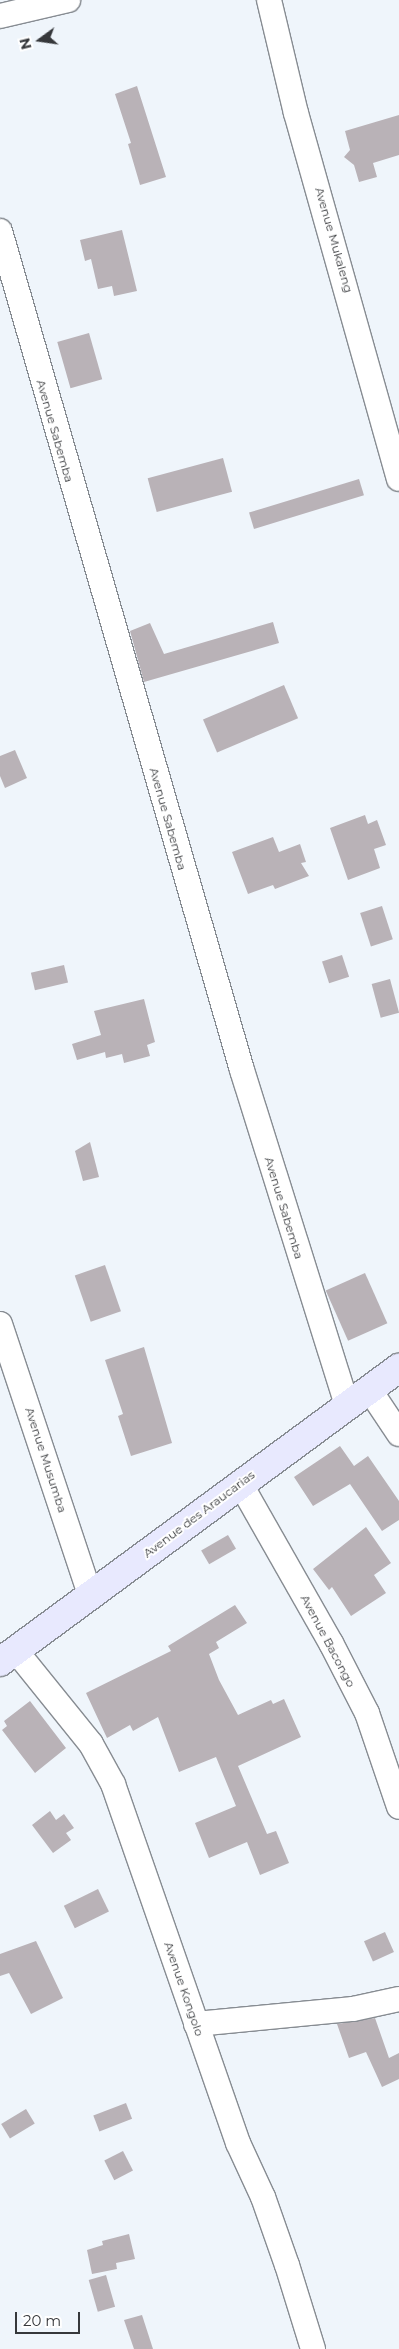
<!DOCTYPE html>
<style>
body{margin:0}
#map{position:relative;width:399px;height:2349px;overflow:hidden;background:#eff5fb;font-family:Montserrat,sans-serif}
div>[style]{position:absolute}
.building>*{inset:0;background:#b9b2b7;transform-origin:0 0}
.roads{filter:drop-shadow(1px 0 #878c92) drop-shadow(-1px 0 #878c92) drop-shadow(0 1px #878c92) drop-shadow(0 -1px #878c92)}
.street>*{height:24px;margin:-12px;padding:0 12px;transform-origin:12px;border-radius:12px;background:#fff}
.secondary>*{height:28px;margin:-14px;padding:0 14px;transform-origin:14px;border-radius:14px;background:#e8e9fe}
span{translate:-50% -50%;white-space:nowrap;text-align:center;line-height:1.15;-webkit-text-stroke:4px #fff;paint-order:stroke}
.street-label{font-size:12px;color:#36383b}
.north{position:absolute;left:15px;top:15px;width:50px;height:50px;-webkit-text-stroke:4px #fff;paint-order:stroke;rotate:256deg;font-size:14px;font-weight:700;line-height:20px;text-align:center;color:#36383b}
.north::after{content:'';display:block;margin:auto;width:18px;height:22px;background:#36383b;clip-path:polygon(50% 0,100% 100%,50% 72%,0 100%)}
.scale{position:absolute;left:15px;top:2312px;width:65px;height:22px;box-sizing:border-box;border:2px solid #36383b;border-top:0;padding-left:6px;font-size:15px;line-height:18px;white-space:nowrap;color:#36383b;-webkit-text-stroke:4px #fff;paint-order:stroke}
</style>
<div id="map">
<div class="building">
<div style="clip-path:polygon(137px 86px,166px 177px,140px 185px,128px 144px,131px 143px,115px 94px)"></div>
<div style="clip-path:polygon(399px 115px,399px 155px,373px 163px,377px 177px,359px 182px,354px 165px,344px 157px,350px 150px,345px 131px)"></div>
<div style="clip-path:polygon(122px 230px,137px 291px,114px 296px,112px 286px,98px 289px,91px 259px,85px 261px,80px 240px)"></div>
<div style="left:89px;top:333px;width:48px;height:33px;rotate:74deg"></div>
<div style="left:223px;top:458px;width:35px;height:78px;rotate:75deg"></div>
<div style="left:359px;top:479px;width:17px;height:115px;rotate:73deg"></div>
<div style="clip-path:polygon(273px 622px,279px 643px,144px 682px,130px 631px,150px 623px,164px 654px)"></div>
<div style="left:284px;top:685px;width:36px;height:88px;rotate:67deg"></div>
<div style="clip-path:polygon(15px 750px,27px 778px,5px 788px,0 776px,0 756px)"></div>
<div style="clip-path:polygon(365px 815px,368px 824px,377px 820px,386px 845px,374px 849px,380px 868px,348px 880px,330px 828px)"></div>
<div style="clip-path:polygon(273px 837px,279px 852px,300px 844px,306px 862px,301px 863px,309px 876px,275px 889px,273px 885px,248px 894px,232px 852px)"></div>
<div style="left:382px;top:906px;width:35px;height:23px;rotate:72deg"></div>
<div style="left:342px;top:955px;width:23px;height:21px;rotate:72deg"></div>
<div style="left:64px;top:965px;width:18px;height:34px;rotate:77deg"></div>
<div style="left:390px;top:979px;width:35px;height:19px;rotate:75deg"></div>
<div style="clip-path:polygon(144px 999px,155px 1042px,147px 1045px,150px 1056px,124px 1063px,122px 1054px,106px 1058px,105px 1052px,77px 1060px,72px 1044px,101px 1035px,94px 1011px)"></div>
<div style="clip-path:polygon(90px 1142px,99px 1177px,83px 1181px,75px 1151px)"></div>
<div style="left:105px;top:1265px;width:49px;height:32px;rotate:71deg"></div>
<div style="left:365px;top:1273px;width:55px;height:43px;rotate:66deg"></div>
<div style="clip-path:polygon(144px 1347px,172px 1443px,131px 1456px,118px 1416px,123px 1414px,105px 1360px)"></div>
<div style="clip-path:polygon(340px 1446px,354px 1466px,368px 1456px,399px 1501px,399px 1520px,382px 1531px,350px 1484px,313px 1506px,294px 1477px)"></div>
<div style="clip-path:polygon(366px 1527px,391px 1563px,374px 1575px,386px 1593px,351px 1616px,332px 1587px,329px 1590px,313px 1569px)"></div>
<div style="left:228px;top:1535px;width:16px;height:31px;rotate:60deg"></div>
<div style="clip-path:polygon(235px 1605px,247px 1623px,216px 1642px,219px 1648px,209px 1654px,219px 1680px,238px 1715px,271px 1700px,273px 1704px,284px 1699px,301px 1737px,238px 1766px,267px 1834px,276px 1831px,289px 1863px,260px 1875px,247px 1842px,209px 1858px,195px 1823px,236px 1806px,216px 1757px,179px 1772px,158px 1717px,133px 1731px,130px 1725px,107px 1738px,86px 1693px,171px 1651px,168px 1646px)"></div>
<div style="clip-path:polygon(30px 1701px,66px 1748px,35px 1773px,2px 1730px,7px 1726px,4px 1721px)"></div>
<div style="clip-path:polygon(50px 1811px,56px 1820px,64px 1814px,74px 1828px,66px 1833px,71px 1840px,53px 1853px,32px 1825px)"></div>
<div style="left:98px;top:1889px;width:25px;height:38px;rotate:64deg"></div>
<div style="left:385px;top:1932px;width:22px;height:23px;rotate:66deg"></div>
<div style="clip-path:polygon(36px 1941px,63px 1998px,31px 2014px,9px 1973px,0 1976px,0 1954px)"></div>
<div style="clip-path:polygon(375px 2018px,389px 2058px,399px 2053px,399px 2079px,382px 2087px,366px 2052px,349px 2058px,337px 2024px)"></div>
<div style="left:126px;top:2103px;width:17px;height:35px;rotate:69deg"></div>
<div style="left:26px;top:2109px;width:17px;height:29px;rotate:59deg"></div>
<div style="left:123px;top:2151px;width:22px;height:21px;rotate:63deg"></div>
<div style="clip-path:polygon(129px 2234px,135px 2259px,116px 2263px,117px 2269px,92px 2274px,87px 2250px,103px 2245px,102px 2241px)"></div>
<div style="left:106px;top:2275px;width:33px;height:18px;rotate:74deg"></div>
<div style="clip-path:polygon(142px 2315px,153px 2349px,134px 2349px,124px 2320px)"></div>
</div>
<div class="roads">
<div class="street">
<div style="left:269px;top:0;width:116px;rotate:76.6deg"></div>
<div style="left:296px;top:113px;width:380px;rotate:74.3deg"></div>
<div style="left:0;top:16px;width:70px;rotate:-13.2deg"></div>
<div style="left:0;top:231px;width:873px;rotate:73.91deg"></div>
<div style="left:242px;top:1070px;width:351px;rotate:72.6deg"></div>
<div style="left:0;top:1324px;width:288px;rotate:71.6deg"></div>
<div style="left:369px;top:1389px;width:54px;rotate:56.3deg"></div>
<div style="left:240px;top:1483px;width:184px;rotate:60.4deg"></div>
<div style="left:331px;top:1643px;width:79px;rotate:62.8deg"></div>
<div style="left:367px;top:1713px;width:99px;rotate:71.2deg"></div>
<div style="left:16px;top:1651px;width:119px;rotate:51.1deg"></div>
<div style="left:91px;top:1744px;width:46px;rotate:61.2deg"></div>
<div style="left:113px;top:1784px;width:380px;rotate:70.8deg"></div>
<div style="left:238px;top:2143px;width:60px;rotate:65.2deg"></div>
<div style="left:263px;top:2197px;width:72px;rotate:70.6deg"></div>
<div style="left:287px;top:2265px;width:88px;rotate:72.8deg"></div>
<div style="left:196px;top:2024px;width:158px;rotate:-5.5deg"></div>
<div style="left:353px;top:2009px;width:47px;rotate:-12.3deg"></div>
</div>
<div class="secondary">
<div style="left:0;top:1662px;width:496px;rotate:-36.4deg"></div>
</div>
</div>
<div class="street-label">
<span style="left:334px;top:240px;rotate:74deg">Avenue Mukaleng</span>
<span style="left:55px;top:431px;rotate:74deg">Avenue Sabemba</span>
<span style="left:168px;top:819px;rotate:74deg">Avenue Sabemba</span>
<span style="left:284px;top:1208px;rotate:73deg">Avenue Sabemba</span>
<span style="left:46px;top:1460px;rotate:72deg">Avenue Musumba</span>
<span style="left:199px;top:1514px;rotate:-37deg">Avenue des Araucarias</span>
<span style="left:328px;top:1641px;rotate:62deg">Avenue Bacongo</span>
<span style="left:184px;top:1989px;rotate:71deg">Avenue Kongolo</span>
</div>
<div class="north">N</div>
<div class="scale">20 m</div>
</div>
